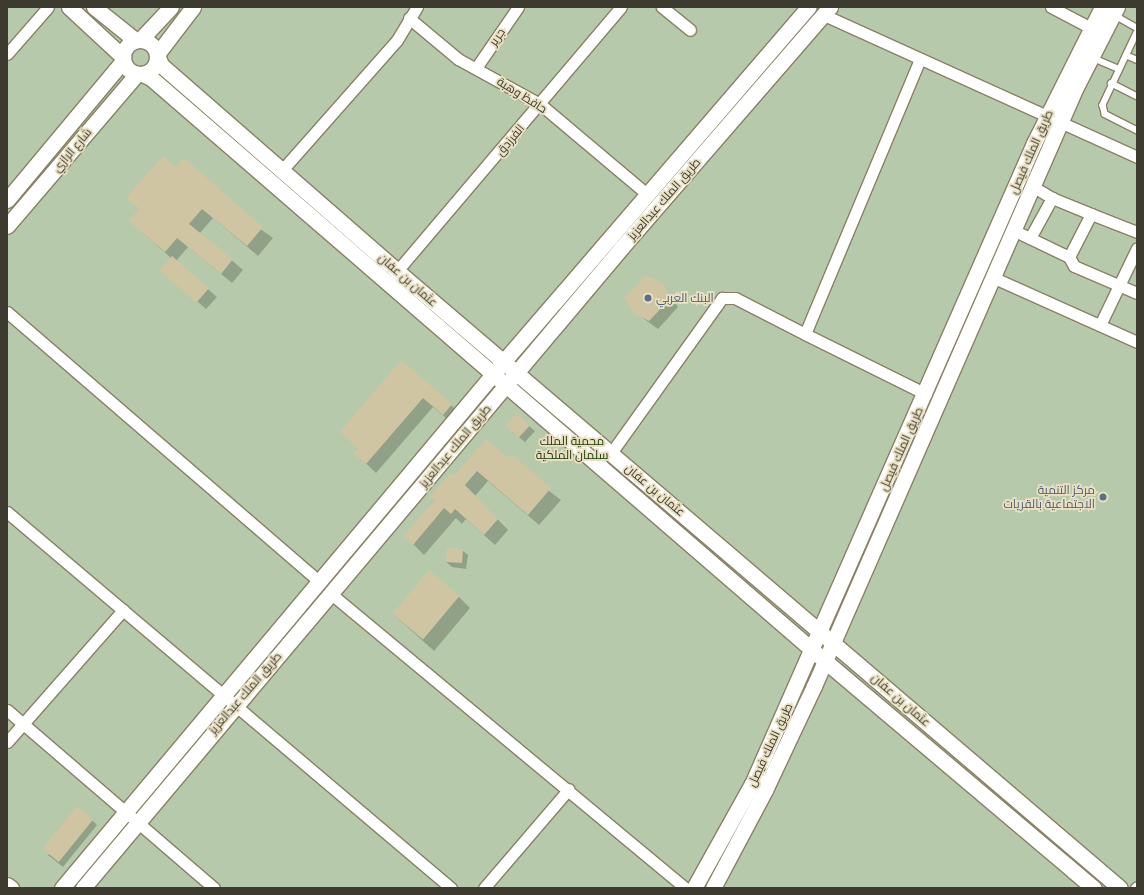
<!DOCTYPE html>
<meta charset="utf-8">
<style>
body{margin:0}
#map{position:relative;width:1144px;height:895px;overflow:hidden;background:#e9e0c3;font-family:Ubuntu,Cairo,sans-serif}
div>[style]{position:absolute}
.green>*{inset:0;background:#b6caab;transform-origin:0 0}
.shadow>*{inset:0;background:#0003}
.building>*{inset:0;background:#cfc5a2;transform-origin:0 0}
.roads{filter:drop-shadow(1px 0 #898166) drop-shadow(-1px 0 #898166) drop-shadow(0 1px #898166) drop-shadow(0 -1px #898166)}
.lane>*{height:5.5px;margin:-2.75px;padding:0 2.75px;transform-origin:2.75px;border-radius:2.75px;background:#fff}
.street>*{height:11px;margin:-5.5px;padding:0 5.5px;transform-origin:5.5px;border-radius:5.5px;background:#fff}
.secondary>*{height:15px;margin:-7.5px;padding:0 7.5px;transform-origin:7.5px;border-radius:7.5px;background:#fff}
.secondary>.ring{margin:-7.5px;padding:0;box-sizing:content-box;background:none;border:15px solid #fff;border-radius:50%}
.dots>*{width:11px;height:11px;translate:-50% -50%;box-sizing:border-box;border:2px solid #e9e0c3;border-radius:50%}
span{translate:-50% -50%;white-space:nowrap;text-align:center;line-height:1.15;-webkit-text-stroke:3.5px #e9e0c3;paint-order:stroke}
.street-label{font-size:12px;color:#3d3a2f}
.service-label{font-size:12px;color:#4e5e75}
.left{translate:0 -50%;text-align:left}
.right{translate:-100% -50%;text-align:right}
.park-label{font-size:12px;color:#213b0b}
.frame{position:absolute;inset:0;border:8px solid #3d3a2f;pointer-events:none}
</style>
<div id="map">
<div class="green">
<div style="left:7px;top:7px;width:1130px;height:881px"></div>
</div>
<div class="shadow">
<div style="clip-path:polygon(176px 169px,273px 238px,258px 256px,213px 218px,200px 233px,243px 270px,232px 283px,188px 247px,176px 261px,217px 297px,206px 309px,161px 270px,171px 258px,141px 231px,140px 210px,128px 198px)"></div>
<div style="clip-path:polygon(661px 284px,678px 307px,658px 329px,636px 313px)"></div>
<div style="clip-path:polygon(401px 361px,461px 414px,453px 424px,433px 407px,376px 473px,355px 453px)"></div>
<div style="clip-path:polygon(529px 426px,535px 431px,525px 442px,512px 432px)"></div>
<div style="clip-path:polygon(508px 460px,561px 500px,539px 525px,488px 481px,475px 496px,508px 530px,495px 545px,466px 519px,462px 524px,456px 518px,424px 555px,405px 536px,454px 477px)"></div>
<div style="clip-path:polygon(462px 550px,468px 555px,466px 569px,452px 567px,446px 562px)"></div>
<div style="clip-path:polygon(459px 597px,470px 608px,434px 651px,393px 614px)"></div>
<div style="clip-path:polygon(92px 820px,97px 825px,63px 867px,48px 855px)"></div>
</div>
<div class="building">
<div style="clip-path:polygon(163px 156px,176px 167px,184px 158px,263px 227px,247px 246px,202px 209px,189px 224px,233px 259px,221px 274px,177px 238px,165px 252px,129px 221px,139px 209px,126px 198px)"></div>
<div style="left:172px;top:256px;width:49px;height:19px;rotate:41deg"></div>
<div style="clip-path:polygon(646px 275px,662px 283px,671px 298px,649px 321px,635px 314px,624px 298px)"></div>
<div style="clip-path:polygon(401px 360px,452px 404px,443px 415px,423px 398px,366px 464px,353px 453px,358px 448px,340px 432px)"></div>
<div style="left:517px;top:413px;width:18px;height:17px;rotate:43deg"></div>
<div style="clip-path:polygon(486px 439px,508px 458px,511px 454px,551px 488px,528px 515px,477px 471px,465px 485px,498px 519px,484px 535px,455px 509px,451px 514px,444px 508px,413px 545px,403px 536px,435px 500px,430px 496px,451px 473px,454px 476px)"></div>
<div style="left:447px;top:548px;width:16px;height:14px;rotate:4deg"></div>
<div style="left:429px;top:570px;width:40px;height:57px;rotate:40deg"></div>
<div style="left:77px;top:806px;width:21px;height:55px;rotate:39deg"></div>
</div>
<div class="roads">
<div class="lane">
<div style="left:1114px;top:15px;width:26px;rotate:29deg"></div>
<div style="left:1137px;top:33px;width:80px;rotate:115.3deg"></div>
<div style="left:1103px;top:105px;width:9px;rotate:77deg"></div>
<div style="left:1105px;top:114px;width:36px;rotate:27deg"></div>
<div style="left:1126px;top:55px;width:12px;rotate:24deg"></div>
<div style="left:1091px;top:57px;width:30px;rotate:23deg"></div>
<div style="left:1111px;top:83px;width:29px;rotate:27deg"></div>
</div>
<div class="street">
<div style="left:662px;top:7px;width:36px;rotate:39deg"></div>
<div style="left:1051px;top:7px;width:45px;rotate:27.7deg"></div>
<div style="left:824px;top:15px;width:344px;rotate:24.4deg"></div>
<div style="left:409px;top:18px;width:64px;rotate:39.9deg"></div>
<div style="left:458px;top:59px;width:94px;rotate:28.8deg"></div>
<div style="left:540px;top:104px;width:141px;rotate:40.1deg"></div>
<div style="left:7px;top:54px;width:62px;rotate:-48.9deg"></div>
<div style="left:920px;top:59px;width:298px;rotate:112.7deg"></div>
<div style="left:805px;top:334px;width:135px;rotate:26.4deg"></div>
<div style="left:476px;top:68px;width:74px;rotate:-55.5deg"></div>
<div style="left:283px;top:169px;width:172px;rotate:-48.5deg"></div>
<div style="left:397px;top:40px;width:39px;rotate:-59deg"></div>
<div style="left:1052px;top:198px;width:42px;rotate:22.3deg"></div>
<div style="left:1013px;top:230px;width:62px;rotate:25.7deg"></div>
<div style="left:1137px;top:232px;width:49px;rotate:-158.6deg"></div>
<div style="left:1091px;top:214px;width:48px;rotate:117.1deg"></div>
<div style="left:1069px;top:257px;width:10px;rotate:61deg"></div>
<div style="left:1074px;top:266px;width:69px;rotate:23.2deg"></div>
<div style="left:1030px;top:238px;width:46px;rotate:-61.2deg"></div>
<div style="left:1052px;top:198px;width:23px;rotate:-149deg"></div>
<div style="left:397px;top:271px;width:346px;rotate:-49.7deg"></div>
<div style="left:992px;top:277px;width:159px;rotate:24.1deg"></div>
<div style="left:7px;top:312px;width:412px;rotate:40.8deg"></div>
<div style="left:1100px;top:325px;width:85px;rotate:-64.3deg"></div>
<div style="left:611px;top:453px;width:191px;rotate:-54.4deg"></div>
<div style="left:722px;top:298px;width:13px"></div>
<div style="left:735px;top:298px;width:79px;rotate:27.2deg"></div>
<div style="left:7px;top:512px;width:582px;rotate:40.26deg"></div>
<div style="left:330px;top:593px;width:462px;rotate:39.7deg"></div>
<div style="left:7px;top:710px;width:273px;rotate:40.7deg"></div>
<div style="left:7px;top:742px;width:176px;rotate:-48.7deg"></div>
<div style="left:484px;top:888px;width:130px;rotate:-49.4deg"></div>
<div style="left:1136px;top:888px;width:1px;rotate:-45deg"></div>
</div>
<div class="secondary">
<div style="left:69px;top:7px;width:74px;rotate:42.8deg"></div>
<div style="left:94px;top:7px;width:53px;rotate:38.8deg"></div>
<div class="ring" style="left:123px;top:40px;width:19px;height:19px"></div>
<div style="left:140px;top:40px;width:45px;rotate:-46.8deg"></div>
<div style="left:158px;top:53px;width:58px;rotate:-52.7deg"></div>
<div style="left:158px;top:57px;width:9px;rotate:69deg"></div>
<div style="left:161px;top:65px;width:313px;rotate:41.1deg"></div>
<div style="left:397px;top:271px;width:950px;rotate:40.48deg"></div>
<div style="left:142px;top:74px;width:10px;rotate:24deg"></div>
<div style="left:151px;top:78px;width:891px;rotate:40.86deg"></div>
<div style="left:825px;top:661px;width:352px;rotate:40.2deg"></div>
<div style="left:7px;top:200px;width:181px;rotate:-50.2deg"></div>
<div style="left:7px;top:226px;width:200px;rotate:-49.5deg"></div>
<div style="left:7px;top:885px;width:5px;rotate:37deg"></div>
<div style="left:62px;top:888px;width:688px;rotate:-50.01deg"></div>
<div style="left:504px;top:361px;width:467px;rotate:-49.3deg"></div>
<div style="left:83px;top:888px;width:837px;rotate:-49.94deg"></div>
<div style="left:622px;top:247px;width:318px;rotate:-49.1deg"></div>
<div style="left:694px;top:888px;width:119px;rotate:-60.9deg"></div>
<div style="left:752px;top:784px;width:700px;rotate:-66.25deg"></div>
<div style="left:1034px;top:143px;width:152px;rotate:-63.4deg"></div>
<div style="left:713px;top:888px;width:111px;rotate:-62deg"></div>
<div style="left:765px;top:790px;width:115px;rotate:-64.8deg"></div>
<div style="left:814px;top:686px;width:654px;rotate:-66.38deg"></div>
<div style="left:1076px;top:87px;width:90px;rotate:-62.9deg"></div>
</div>
</div>
<div class="dots">
<div style="left:648px;top:298px;background:#5c6f8a"></div>
<div style="left:1103px;top:497px;background:#5c6f8a"></div>
</div>
<div class="street-label">
<span style="left:497px;top:37px;rotate:-56deg">جرير</span>
<span style="left:522px;top:95px;rotate:32deg">حافظ وهبة</span>
<span style="left:510px;top:140px;rotate:-50deg">الفرزدق</span>
<span style="left:72px;top:150px;rotate:-50deg">شارع الرازي</span>
<span style="left:1031px;top:152px;rotate:-66deg">طريق الملك فيصل</span>
<span style="left:664px;top:199px;rotate:-49deg">طريق الملك عبدالعزيز</span>
<span style="left:408px;top:280px;rotate:41deg">عثمان بن عفان</span>
<span style="left:455px;top:446px;rotate:-50deg">طريق الملك عبدالعزيز</span>
<span style="left:901px;top:449px;rotate:-66deg">طريق الملك فيصل</span>
<span style="left:655px;top:490px;rotate:40deg">عثمان بن عفان</span>
<span style="left:245px;top:693px;rotate:-49deg">طريق الملك عبدالعزيز</span>
<span style="left:901px;top:700px;rotate:41deg">عثمان بن عفان</span>
<span style="left:770px;top:745px;rotate:-65deg">طريق الملك فيصل</span>
</div>
<div class="service-label">
<span class="left" style="left:656px;top:298px">البنك العربي</span>
<span class="right" style="left:1095px;top:497px">مركز التنمية<br>الاجتماعية بالقريات</span>
</div>
<div class="park-label">
<span style="left:572px;top:448px">محمية الملك<br>سلمان الملكية</span>
</div>
<div class="frame"></div>
</div>
